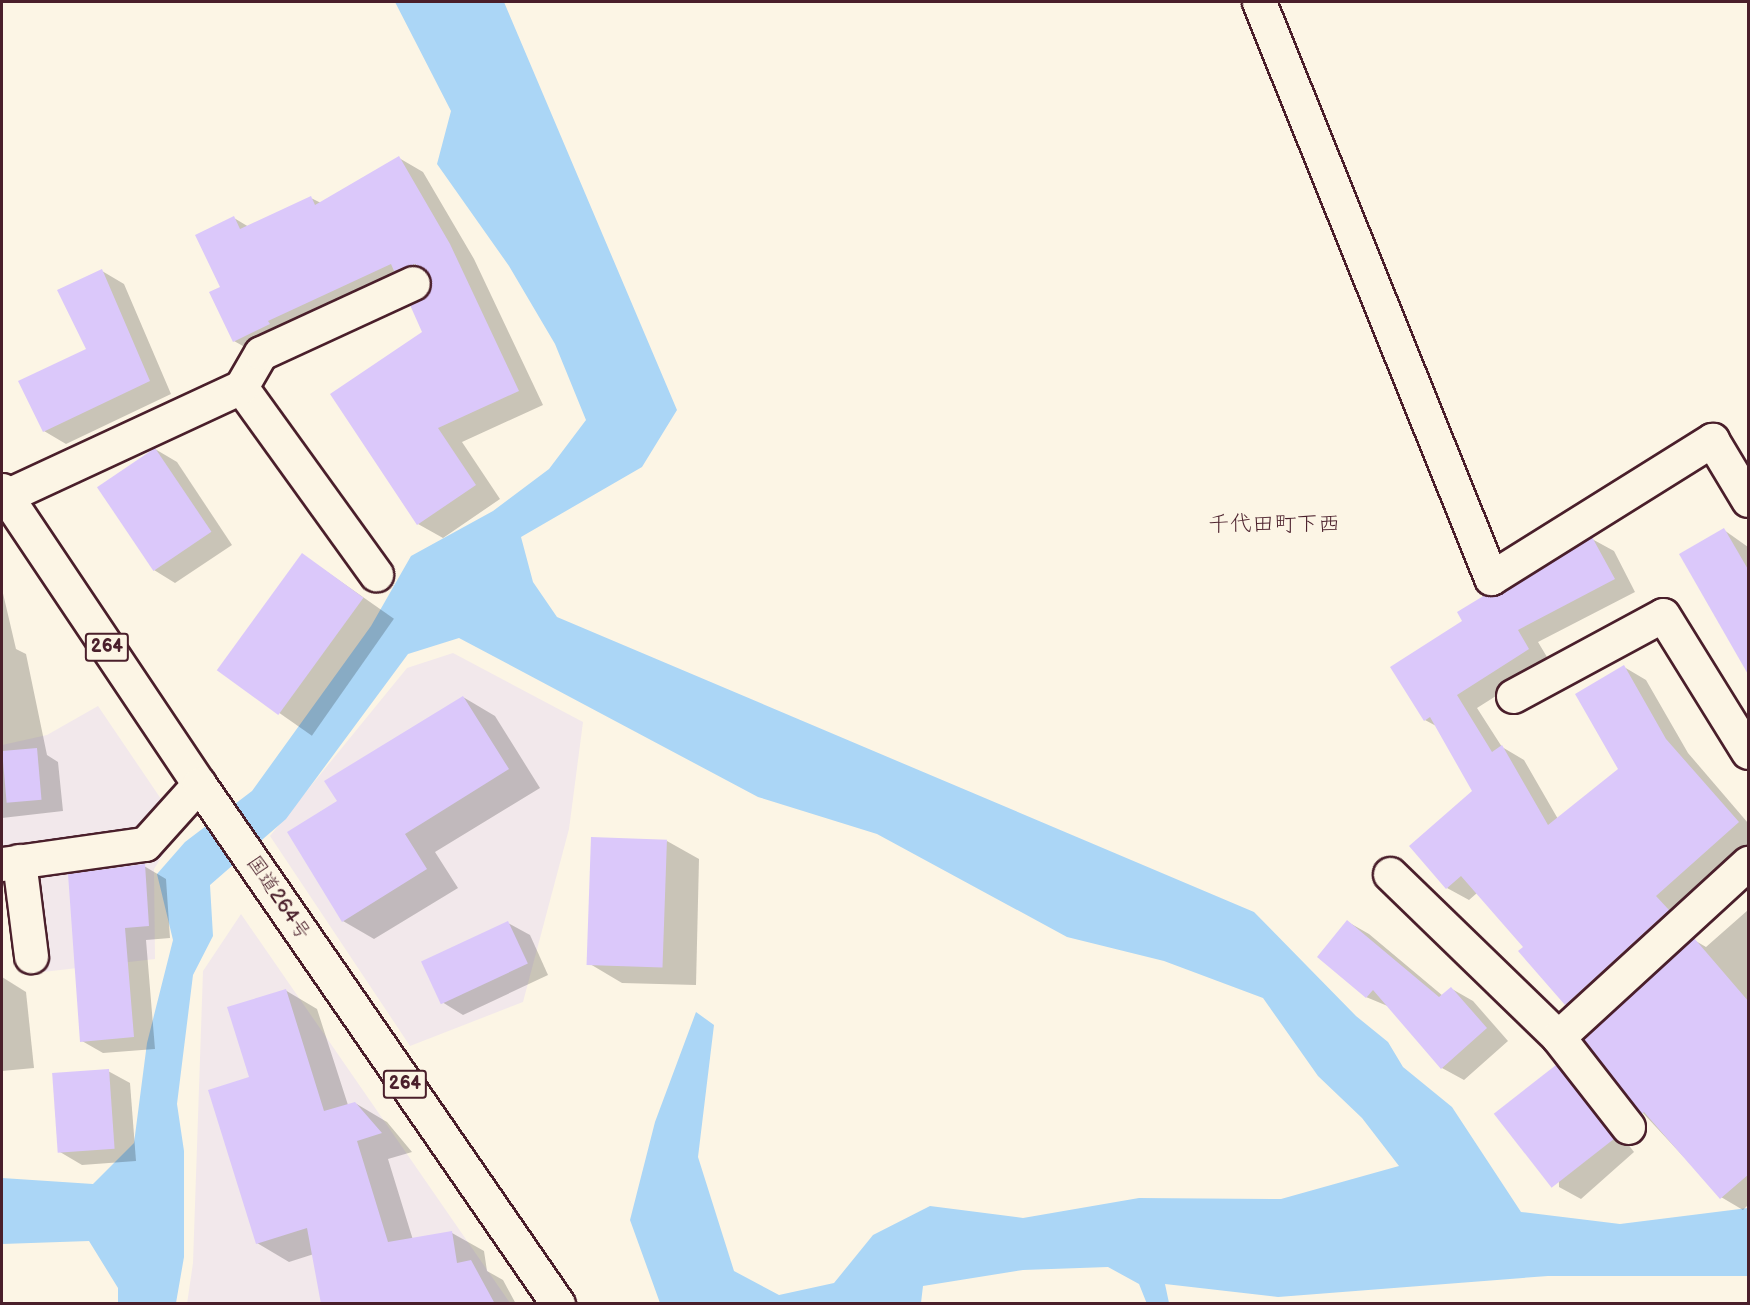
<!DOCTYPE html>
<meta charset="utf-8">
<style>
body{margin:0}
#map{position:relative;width:1750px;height:1305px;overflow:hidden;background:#fcf5e5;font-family:"Balsamiq Sans","Klee One",sans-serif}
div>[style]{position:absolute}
.built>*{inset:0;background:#f2e8eb}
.water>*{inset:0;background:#abd6f6}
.shadow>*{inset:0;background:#0003;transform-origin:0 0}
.building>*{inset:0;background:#dbc8fa;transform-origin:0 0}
.roads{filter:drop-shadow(2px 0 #4a1f2b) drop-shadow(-2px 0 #4a1f2b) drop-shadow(0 2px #4a1f2b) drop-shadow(0 -2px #4a1f2b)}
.street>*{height:33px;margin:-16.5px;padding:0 16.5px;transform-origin:16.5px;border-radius:16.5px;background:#fcf5e5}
.highway>*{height:33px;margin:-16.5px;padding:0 16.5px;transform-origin:16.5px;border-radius:16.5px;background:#fcf5e5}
span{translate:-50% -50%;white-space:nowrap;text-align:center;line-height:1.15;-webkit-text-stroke:4.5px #fcf5e5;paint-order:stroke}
.shield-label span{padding:2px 4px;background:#fcf5e5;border:2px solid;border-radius:4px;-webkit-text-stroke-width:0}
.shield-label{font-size:18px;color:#4a1f2b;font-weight:700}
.street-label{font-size:20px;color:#4a1f2b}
.quarter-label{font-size:22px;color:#4a1f2b}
.frame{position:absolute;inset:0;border:3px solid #4a1f2b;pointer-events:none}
</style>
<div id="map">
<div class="built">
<div style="clip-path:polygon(453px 653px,583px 722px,569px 829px,523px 1002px,410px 1046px,270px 836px,407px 668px)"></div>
<div style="clip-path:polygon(98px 706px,180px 827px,154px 869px,155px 959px,43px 972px,29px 844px,2px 847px,2px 745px,47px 735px)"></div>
<div style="clip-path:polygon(241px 914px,510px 1303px,187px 1304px,193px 1263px,203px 971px)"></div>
</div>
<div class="water">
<div style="clip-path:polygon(395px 2px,504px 2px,677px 410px,642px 467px,521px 537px,533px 582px,557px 617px,1254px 912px,1356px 1016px,1388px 1042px,1403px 1067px,1452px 1107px,1521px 1212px,1620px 1224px,1748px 1208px,1748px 1276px,1548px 1276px,1278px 1297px,1165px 1284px,1169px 1303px,1147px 1304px,1139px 1284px,1108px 1267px,1023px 1270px,923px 1286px,921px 1303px,660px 1303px,630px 1220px,655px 1122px,696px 1012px,714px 1025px,698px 1157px,734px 1271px,779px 1295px,834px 1283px,873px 1235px,930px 1206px,1023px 1218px,1139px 1198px,1281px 1199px,1399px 1166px,1362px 1118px,1318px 1076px,1263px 998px,1164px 961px,1067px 937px,877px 834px,758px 797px,459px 638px,408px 654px,286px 819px,210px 885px,213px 936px,193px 975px,177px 1104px,184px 1151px,184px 1257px,176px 1303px,118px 1303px,118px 1288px,89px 1241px,2px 1244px,2px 1178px,93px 1184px,134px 1143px,147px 1043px,173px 940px,157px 874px,185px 842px,252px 791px,371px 626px,411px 556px,493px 511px,549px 469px,586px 420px,555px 344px,509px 266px,437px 164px,451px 111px)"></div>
</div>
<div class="shadow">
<div style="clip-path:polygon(399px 158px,423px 172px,474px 259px,543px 405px,462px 442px,500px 499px,443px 538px,418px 524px,424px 333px,431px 281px,259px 355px,234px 341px,222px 288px,234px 218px,249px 227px,311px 198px,321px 203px)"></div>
<div style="clip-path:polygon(102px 271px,124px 284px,171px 394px,66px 444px,44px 431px,88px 349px)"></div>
<div style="clip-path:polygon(155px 449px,177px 462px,232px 545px,175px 583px,154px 570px)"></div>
<div style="clip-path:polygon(1724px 530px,1748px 547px,1748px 650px)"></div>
<div style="clip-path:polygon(1592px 539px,1614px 551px,1635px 592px,1538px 642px,1550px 662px,1477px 708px,1502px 747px,1524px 760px,1558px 819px,1620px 769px,1624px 667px,1646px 680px,1688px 753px,1748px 823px,1748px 845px,1677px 909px,1587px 1017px,1566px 1004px,1525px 947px,1477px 893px,1469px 900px,1447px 888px,1474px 791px,1438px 727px,1425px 720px,1501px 595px)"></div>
<div style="left:303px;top:555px;width:111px;height:143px;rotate:35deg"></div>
<div style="clip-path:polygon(2px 589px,16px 649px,26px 654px,47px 755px,58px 762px,63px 811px,2px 818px)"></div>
<div style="clip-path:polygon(463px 697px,495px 716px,540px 788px,435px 852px,458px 888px,374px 939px,343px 921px,339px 801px)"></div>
<div style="clip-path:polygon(667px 841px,699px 859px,696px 985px,622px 983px,590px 964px)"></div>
<div style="clip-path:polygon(144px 866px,166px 879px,170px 938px,146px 940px,155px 1049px,103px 1053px,82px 1041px)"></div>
<div style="clip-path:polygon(1748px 910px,1748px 1070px,1694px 940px,1706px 947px)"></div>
<div style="clip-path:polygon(1348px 922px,1369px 934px,1443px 996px,1452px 989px,1473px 1001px,1508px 1041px,1464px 1080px,1442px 1068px,1390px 1007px,1366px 997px)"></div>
<div style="clip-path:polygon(508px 923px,530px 935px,548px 975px,463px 1015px,442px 1002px)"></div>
<div style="clip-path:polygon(2px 977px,26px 992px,34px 1068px,2px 1071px)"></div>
<div style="clip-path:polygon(285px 990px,317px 1009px,348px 1105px,355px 1103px,387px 1122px,412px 1152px,388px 1159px,413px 1240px,452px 1233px,484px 1251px,487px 1271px,503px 1280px,516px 1304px,323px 1304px,314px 1254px,289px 1262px,257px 1243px,251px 1078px)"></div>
<div style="clip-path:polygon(1586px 1040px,1748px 1146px,1748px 1205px,1743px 1210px,1721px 1197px,1643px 1113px)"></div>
<div style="clip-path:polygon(1556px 1066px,1578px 1079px,1634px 1152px,1581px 1199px,1559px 1187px)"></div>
<div style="clip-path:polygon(108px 1071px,130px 1083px,136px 1161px,82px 1165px,60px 1152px)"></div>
</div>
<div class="building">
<div style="clip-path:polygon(399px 156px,450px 244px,519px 391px,438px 428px,476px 485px,417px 525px,330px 394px,422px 332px,410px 305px,429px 293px,430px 275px,415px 264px,394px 271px,391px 264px,268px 321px,270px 324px,233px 342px,209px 292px,220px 287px,195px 235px,234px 216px,240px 229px,311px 196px,315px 205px)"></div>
<div style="clip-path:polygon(102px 269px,150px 381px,43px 432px,18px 381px,86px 349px,57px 290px)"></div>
<div style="left:155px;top:448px;width:101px;height:70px;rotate:56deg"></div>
<div style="clip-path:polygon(1724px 528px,1749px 571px,1749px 676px,1679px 554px)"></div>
<div style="clip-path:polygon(1592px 537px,1615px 579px,1518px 630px,1529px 649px,1457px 695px,1492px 752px,1502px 745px,1548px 825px,1618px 769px,1575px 694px,1624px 665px,1666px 739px,1739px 822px,1656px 896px,1669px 910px,1565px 1005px,1518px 951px,1523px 947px,1461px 876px,1446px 889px,1409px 846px,1472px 791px,1430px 717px,1424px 721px,1390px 667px,1462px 621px,1457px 612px,1485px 595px,1501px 594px)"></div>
<div style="left:302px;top:553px;width:76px;height:145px;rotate:36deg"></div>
<div style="clip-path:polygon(463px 696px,509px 769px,405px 834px,427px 869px,342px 922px,287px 832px,337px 801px,324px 781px)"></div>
<div style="left:37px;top:748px;width:52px;height:35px;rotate:85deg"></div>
<div style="left:591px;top:837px;width:76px;height:128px;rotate:2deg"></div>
<div style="clip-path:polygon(145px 864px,149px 926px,125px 928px,134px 1037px,80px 1042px,68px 874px)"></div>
<div style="clip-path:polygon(1347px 920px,1439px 997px,1451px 987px,1487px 1028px,1441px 1069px,1373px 990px,1366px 998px,1317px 957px)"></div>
<div style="left:508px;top:921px;width:47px;height:96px;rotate:65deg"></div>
<div style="clip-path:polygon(1694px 938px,1749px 1002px,1749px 1174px,1720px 1199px,1644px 1112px,1642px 1114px,1584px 1040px)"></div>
<div style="clip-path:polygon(286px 989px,324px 1111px,355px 1102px,382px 1133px,357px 1141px,388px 1242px,452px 1231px,457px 1263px,471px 1260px,495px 1304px,321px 1304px,307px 1228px,256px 1244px,208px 1090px,249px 1077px,227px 1007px)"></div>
<div style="left:1556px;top:1065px;width:94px;height:79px;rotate:52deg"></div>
<div style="left:109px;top:1069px;width:80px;height:57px;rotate:86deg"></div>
</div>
<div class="roads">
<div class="street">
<div style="left:1259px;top:2px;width:621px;rotate:68.06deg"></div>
<div style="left:1491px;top:578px;width:261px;rotate:-32deg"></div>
<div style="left:1712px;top:440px;width:70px;rotate:59deg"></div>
<div style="left:241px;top:387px;width:231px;rotate:54.2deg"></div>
<div style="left:6px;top:496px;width:259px;rotate:-24.9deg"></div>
<div style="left:241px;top:387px;width:39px;rotate:-60deg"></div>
<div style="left:261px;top:353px;width:167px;rotate:-24.7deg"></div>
<div style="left:1513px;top:696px;width:170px;rotate:-28.4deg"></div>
<div style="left:1663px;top:615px;width:161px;rotate:58.2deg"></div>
<div style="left:19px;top:861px;width:96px;rotate:82.8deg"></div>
<div style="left:2px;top:864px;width:144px;rotate:-8deg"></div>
<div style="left:145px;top:844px;width:81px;rotate:-48deg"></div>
<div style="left:1390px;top:874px;width:234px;rotate:44.1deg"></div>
<div style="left:1558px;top:1037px;width:114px;rotate:52.1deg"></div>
<div style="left:1558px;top:1037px;width:258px;rotate:-42.5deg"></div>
</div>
<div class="highway">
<div style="left:2px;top:490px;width:354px;rotate:56.2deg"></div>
<div style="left:199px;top:784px;width:632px;rotate:55.38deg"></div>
</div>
</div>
<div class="shield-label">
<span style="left:107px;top:647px">264</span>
<span style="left:405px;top:1084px">264</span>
</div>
<div class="street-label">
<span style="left:278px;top:898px;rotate:56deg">国道264号</span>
</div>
<div class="quarter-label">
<span style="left:1274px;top:525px">千代田町下西</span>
</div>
<div class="frame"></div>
</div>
